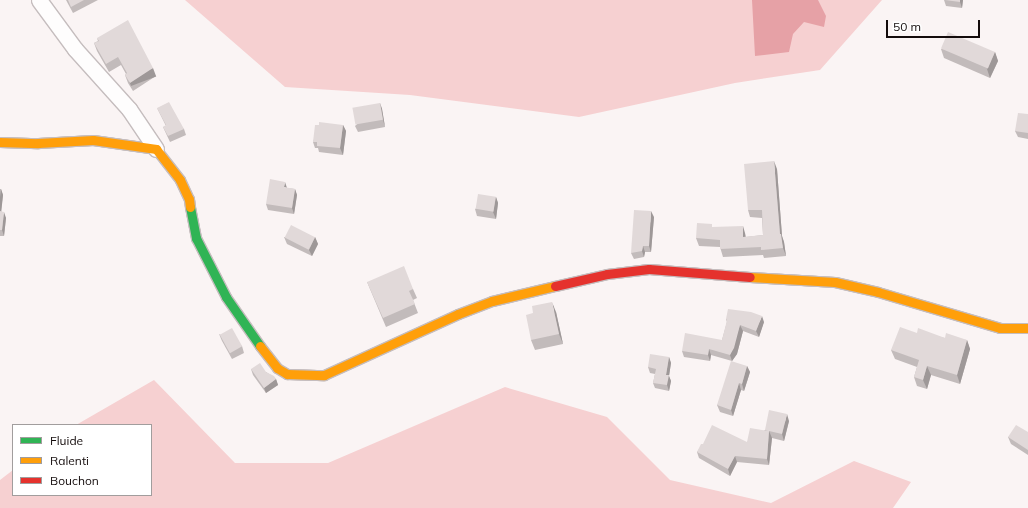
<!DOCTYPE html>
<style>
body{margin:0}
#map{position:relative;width:1028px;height:508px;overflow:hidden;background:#faf4f4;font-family:Mulish,sans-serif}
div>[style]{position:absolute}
.green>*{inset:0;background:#f6d0d1}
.water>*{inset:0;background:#e6a1a6}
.roads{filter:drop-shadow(1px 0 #c5bdbe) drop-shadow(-1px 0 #c5bdbe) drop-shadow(0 1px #c5bdbe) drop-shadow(0 -1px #c5bdbe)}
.street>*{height:15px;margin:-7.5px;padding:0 7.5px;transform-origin:7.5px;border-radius:7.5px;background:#fefdfd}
.fast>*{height:9px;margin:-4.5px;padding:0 4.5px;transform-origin:4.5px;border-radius:4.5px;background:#30b455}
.slow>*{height:9px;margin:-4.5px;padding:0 4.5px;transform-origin:4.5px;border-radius:4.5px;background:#ff9f0a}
.jam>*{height:9px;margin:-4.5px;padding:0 4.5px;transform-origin:4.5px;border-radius:4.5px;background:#e5322d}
.wall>*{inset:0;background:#c2bbbb}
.shaded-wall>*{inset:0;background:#9e9898;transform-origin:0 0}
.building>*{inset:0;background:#e1d9d9;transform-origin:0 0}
span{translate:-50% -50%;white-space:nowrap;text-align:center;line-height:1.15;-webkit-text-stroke:3px #fff;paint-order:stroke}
.legend{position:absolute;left:12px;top:424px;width:140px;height:72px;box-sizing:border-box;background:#fff;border:1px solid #a19d9d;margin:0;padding:5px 7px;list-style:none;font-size:12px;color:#130b0b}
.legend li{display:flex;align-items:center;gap:8px;height:20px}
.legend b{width:20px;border:1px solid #a19d9d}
.scale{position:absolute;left:886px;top:20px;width:94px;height:18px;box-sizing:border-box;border:2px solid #130b0b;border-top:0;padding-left:5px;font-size:12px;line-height:14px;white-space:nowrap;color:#130b0b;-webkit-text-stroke:3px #fff;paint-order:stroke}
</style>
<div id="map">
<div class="green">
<div style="clip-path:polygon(185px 0,882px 0,820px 70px,735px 83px,579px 117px,410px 95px,285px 87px)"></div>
<div style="clip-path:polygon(154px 380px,235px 463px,328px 463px,505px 387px,607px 417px,670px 480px,771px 503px,854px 461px,911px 482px,893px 508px,0 508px,0 480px,13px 470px,13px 495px,151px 495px,151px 425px,76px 425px)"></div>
</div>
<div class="water">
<div style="clip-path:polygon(752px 0,818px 0,826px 16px,824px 27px,804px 22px,793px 34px,789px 52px,755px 56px)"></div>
</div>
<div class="roads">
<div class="street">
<div style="left:39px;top:0;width:61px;rotate:53.7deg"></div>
<div style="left:75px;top:49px;width:81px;rotate:48deg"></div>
<div style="left:129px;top:109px;width:48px;rotate:56deg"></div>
</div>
<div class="fast">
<div style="left:190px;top:207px;width:32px;rotate:79deg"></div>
<div style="left:196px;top:238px;width:66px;rotate:63deg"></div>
<div style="left:226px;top:297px;width:60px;rotate:55.2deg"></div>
</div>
<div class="slow">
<div style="left:0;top:142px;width:38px;rotate:2deg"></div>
<div style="left:38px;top:143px;width:55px;rotate:-3.1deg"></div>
<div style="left:93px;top:140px;width:64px;rotate:8.1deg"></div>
<div style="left:156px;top:149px;width:39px;rotate:52deg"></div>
<div style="left:180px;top:180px;width:21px;rotate:65deg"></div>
<div style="left:189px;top:199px;width:8px;rotate:83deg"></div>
<div style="left:750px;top:277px;width:85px;rotate:3.4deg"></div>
<div style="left:835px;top:282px;width:44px;rotate:13.1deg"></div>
<div style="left:878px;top:292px;width:127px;rotate:16.4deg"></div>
<div style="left:1000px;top:328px;width:28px"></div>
<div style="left:260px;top:346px;width:28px;rotate:52deg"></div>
<div style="left:277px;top:368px;width:12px;rotate:31deg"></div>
<div style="left:287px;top:374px;width:37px;rotate:2deg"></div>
<div style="left:324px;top:375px;width:147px;rotate:-24.5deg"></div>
<div style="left:458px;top:314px;width:36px;rotate:-21deg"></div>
<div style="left:492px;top:301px;width:65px;rotate:-13.4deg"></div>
</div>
<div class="jam">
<div style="left:555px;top:286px;width:53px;rotate:-13deg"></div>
<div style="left:607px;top:274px;width:42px;rotate:-6.8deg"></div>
<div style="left:649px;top:269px;width:101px;rotate:4.5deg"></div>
</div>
</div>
<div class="wall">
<div style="clip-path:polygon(66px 0,98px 0,73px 13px)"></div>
<div style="clip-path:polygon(944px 0,963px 0,962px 8px,946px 6px)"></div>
<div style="clip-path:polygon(97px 38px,156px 76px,133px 91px,128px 83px,125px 75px,126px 74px,121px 65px,109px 72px,97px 51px,94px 43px,98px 41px)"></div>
<div style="clip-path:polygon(941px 49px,995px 52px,998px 61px,990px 78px,944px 58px)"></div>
<div style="clip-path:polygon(380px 103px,382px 109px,385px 127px,358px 132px,355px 126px)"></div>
<div style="clip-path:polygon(157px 108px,184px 129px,186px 135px,170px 142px,163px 127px,166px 126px)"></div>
<div style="clip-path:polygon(1028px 114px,1028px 139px,1018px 137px,1015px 131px)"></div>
<div style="clip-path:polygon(319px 125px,343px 125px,346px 131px,343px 155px,319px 152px,318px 148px,315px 148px,313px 142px)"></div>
<div style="clip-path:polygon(777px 169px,782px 236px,784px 242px,786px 256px,764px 258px,763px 255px,723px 257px,720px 247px,699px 246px,696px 238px,713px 227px,745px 233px,746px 237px,763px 235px,762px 218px,750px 217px,748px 210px)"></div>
<div style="clip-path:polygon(287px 188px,295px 189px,297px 195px,294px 214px,268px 210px,266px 204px)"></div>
<div style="clip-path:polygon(0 189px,1px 189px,3px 195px,1px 211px,6px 218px,4px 236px,0 236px)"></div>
<div style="clip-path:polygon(496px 197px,498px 203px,496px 219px,477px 216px,475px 209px)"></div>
<div style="clip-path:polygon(654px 217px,651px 252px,645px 252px,644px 257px,634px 259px,631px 253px)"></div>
<div style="clip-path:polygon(284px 237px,315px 237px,318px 244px,312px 256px,287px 244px)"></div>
<div style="clip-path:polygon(367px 282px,413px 289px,417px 298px,413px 300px,418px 313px,386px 327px)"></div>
<div style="clip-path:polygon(556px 312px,563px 344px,535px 350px,531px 340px,533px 313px)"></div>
<div style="clip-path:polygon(726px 319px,764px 322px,759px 337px,743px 331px,737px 354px,732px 361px,711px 355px,710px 361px,684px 357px,682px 351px,722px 340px,727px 322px)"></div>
<div style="clip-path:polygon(917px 333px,945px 338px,967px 340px,970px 349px,960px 384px,931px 375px,927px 389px,917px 386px,914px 377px,917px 367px,895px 359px,891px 350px)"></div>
<div style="clip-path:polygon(219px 334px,242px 346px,244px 353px,232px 359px,222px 341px)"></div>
<div style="clip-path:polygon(669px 357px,671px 363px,669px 376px,671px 381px,669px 391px,655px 388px,653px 383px,655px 374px,650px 373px,648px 367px)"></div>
<div style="clip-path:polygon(747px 366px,750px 372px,744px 391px,741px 390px,733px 416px,720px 412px,717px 405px)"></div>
<div style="clip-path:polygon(251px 369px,266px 372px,276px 379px,278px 385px,266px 393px,253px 375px)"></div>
<div style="clip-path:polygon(789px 421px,784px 441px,772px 438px,769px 465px,737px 462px,730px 476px,699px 458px,697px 452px,703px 444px,747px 442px,765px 430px)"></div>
<div style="clip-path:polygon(1028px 432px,1028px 455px,1011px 444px,1008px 437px)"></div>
</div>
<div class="shaded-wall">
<div style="clip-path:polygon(960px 0,963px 0,962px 8px,960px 2px)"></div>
<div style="clip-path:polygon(995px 52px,998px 61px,990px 78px,987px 69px)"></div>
<div style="left:153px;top:68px;width:9px;height:27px;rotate:69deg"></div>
<div style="clip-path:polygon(380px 103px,382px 109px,385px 127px,383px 120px)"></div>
<div style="clip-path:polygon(343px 125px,346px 131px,343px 155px,340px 148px)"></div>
<div style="clip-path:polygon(774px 161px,777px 169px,782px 236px,784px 242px,786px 256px,783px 248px,780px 234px)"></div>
<div style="clip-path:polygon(285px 182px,287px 188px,284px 187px)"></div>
<div style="clip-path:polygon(1px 189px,3px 195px,1px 214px,0 211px,0 197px)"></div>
<div style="clip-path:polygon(295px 189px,297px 195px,294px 214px,292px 208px)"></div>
<div style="clip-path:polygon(496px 197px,498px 203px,496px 219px,493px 212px)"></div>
<div style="clip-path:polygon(651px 211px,654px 217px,651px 252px,649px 246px)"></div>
<div style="clip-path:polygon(4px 212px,6px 218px,4px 236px,2px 230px)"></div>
<div style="clip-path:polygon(743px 226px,745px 233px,746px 245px,743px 237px)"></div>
<div style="clip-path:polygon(315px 237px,318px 244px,312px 256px,309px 250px)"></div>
<div style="clip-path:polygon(643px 246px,645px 252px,644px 257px,642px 251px)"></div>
<div style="clip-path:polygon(552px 302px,556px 312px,563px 344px,559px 334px)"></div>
<div style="clip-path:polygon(762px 316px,764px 322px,759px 337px,756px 331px)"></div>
<div style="clip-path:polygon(740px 325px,743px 331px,737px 354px,732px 361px,730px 355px)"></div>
<div style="clip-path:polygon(967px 340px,970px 349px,960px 384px,957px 375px)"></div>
<div style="clip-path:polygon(709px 349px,711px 355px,710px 361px,708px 355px)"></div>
<div style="clip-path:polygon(669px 357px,671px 363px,669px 376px,671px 381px,669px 391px,667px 385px,666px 375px)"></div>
<div style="clip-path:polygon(747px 366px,750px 372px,744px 391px,742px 384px)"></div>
<div style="clip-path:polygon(927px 366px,931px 375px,927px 389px,923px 380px)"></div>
<div style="clip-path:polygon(276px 379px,278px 385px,266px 393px,264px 388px)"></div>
<div style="clip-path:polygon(739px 383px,741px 390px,733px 416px,731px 410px)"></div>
<div style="clip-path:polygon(787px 414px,789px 421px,784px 441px,782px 434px)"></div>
<div style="clip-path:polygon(769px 431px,772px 438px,769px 465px,767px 459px)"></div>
<div style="clip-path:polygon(735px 456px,737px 462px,730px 476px,728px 469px)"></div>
</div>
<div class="building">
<div style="clip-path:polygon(68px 0,84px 0,71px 7px)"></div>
<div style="clip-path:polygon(945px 0,960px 0,960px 2px)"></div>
<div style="clip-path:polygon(128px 20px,153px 68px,130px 83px,125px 75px,127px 73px,118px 57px,106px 64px,94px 43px,99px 41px,97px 38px)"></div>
<div style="left:948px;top:32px;width:51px;height:18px;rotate:23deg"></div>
<div style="clip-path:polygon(169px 102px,184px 129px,168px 136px,163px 127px,166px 125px,157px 108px)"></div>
<div style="left:380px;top:103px;width:17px;height:28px;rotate:80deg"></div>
<div style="clip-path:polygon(1018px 113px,1028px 114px,1028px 133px,1015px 131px)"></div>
<div style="clip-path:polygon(319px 122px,343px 125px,340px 148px,317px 146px,317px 142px,313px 142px,315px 125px,319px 125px)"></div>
<div style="clip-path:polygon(774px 161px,780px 234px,781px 234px,783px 248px,761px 250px,761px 247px,720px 249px,720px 240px,696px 238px,697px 223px,712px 224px,712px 227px,743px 226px,743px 237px,763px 235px,762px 210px,748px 210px,744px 164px)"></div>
<div style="clip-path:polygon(270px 179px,285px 182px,284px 187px,295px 189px,292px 208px,266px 204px)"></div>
<div style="left:478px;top:194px;width:18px;height:15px;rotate:9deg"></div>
<div style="clip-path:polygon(634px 210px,651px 211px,649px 246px,643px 246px,642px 251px,631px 253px)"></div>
<div style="clip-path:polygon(0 211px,4px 212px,2px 230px,0 230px)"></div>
<div style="left:291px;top:225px;width:27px;height:14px;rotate:27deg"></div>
<div style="clip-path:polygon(404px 266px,413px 289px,409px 291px,415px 304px,383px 318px,367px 282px)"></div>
<div style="clip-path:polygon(552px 302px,559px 334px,531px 340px,526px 315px,533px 313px,532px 306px)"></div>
<div style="clip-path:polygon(728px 309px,751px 312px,762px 316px,756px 331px,740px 325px,734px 348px,730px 355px,709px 349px,708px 355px,682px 351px,685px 333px,722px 340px,727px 320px,726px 319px)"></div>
<div style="clip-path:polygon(900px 327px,917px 333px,918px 328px,945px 338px,946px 333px,967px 340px,957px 375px,927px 366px,923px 380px,914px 377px,919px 360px,891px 350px)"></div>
<div style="left:232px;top:328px;width:21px;height:14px;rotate:61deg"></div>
<div style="clip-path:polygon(650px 354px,669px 357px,666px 375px,669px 375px,667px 385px,653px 383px,656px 369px,648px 367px)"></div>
<div style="clip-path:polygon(731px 361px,747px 366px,742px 384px,739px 383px,731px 410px,717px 405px)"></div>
<div style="clip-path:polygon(260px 363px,266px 372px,274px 376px,276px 379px,264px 388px,251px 369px)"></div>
<div style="clip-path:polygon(769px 410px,787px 414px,782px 434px,769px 431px,767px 459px,735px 456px,728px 469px,697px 452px,701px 444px,703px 444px,712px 425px,747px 442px,750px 428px,768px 431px,765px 430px)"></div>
<div style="clip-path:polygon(1016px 425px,1028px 432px,1028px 450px,1008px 437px)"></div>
</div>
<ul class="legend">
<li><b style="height:5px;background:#30b455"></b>Fluide</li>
<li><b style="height:5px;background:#ff9f0a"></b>Ralenti</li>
<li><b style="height:5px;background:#e5322d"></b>Bouchon</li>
</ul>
<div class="scale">50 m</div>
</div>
